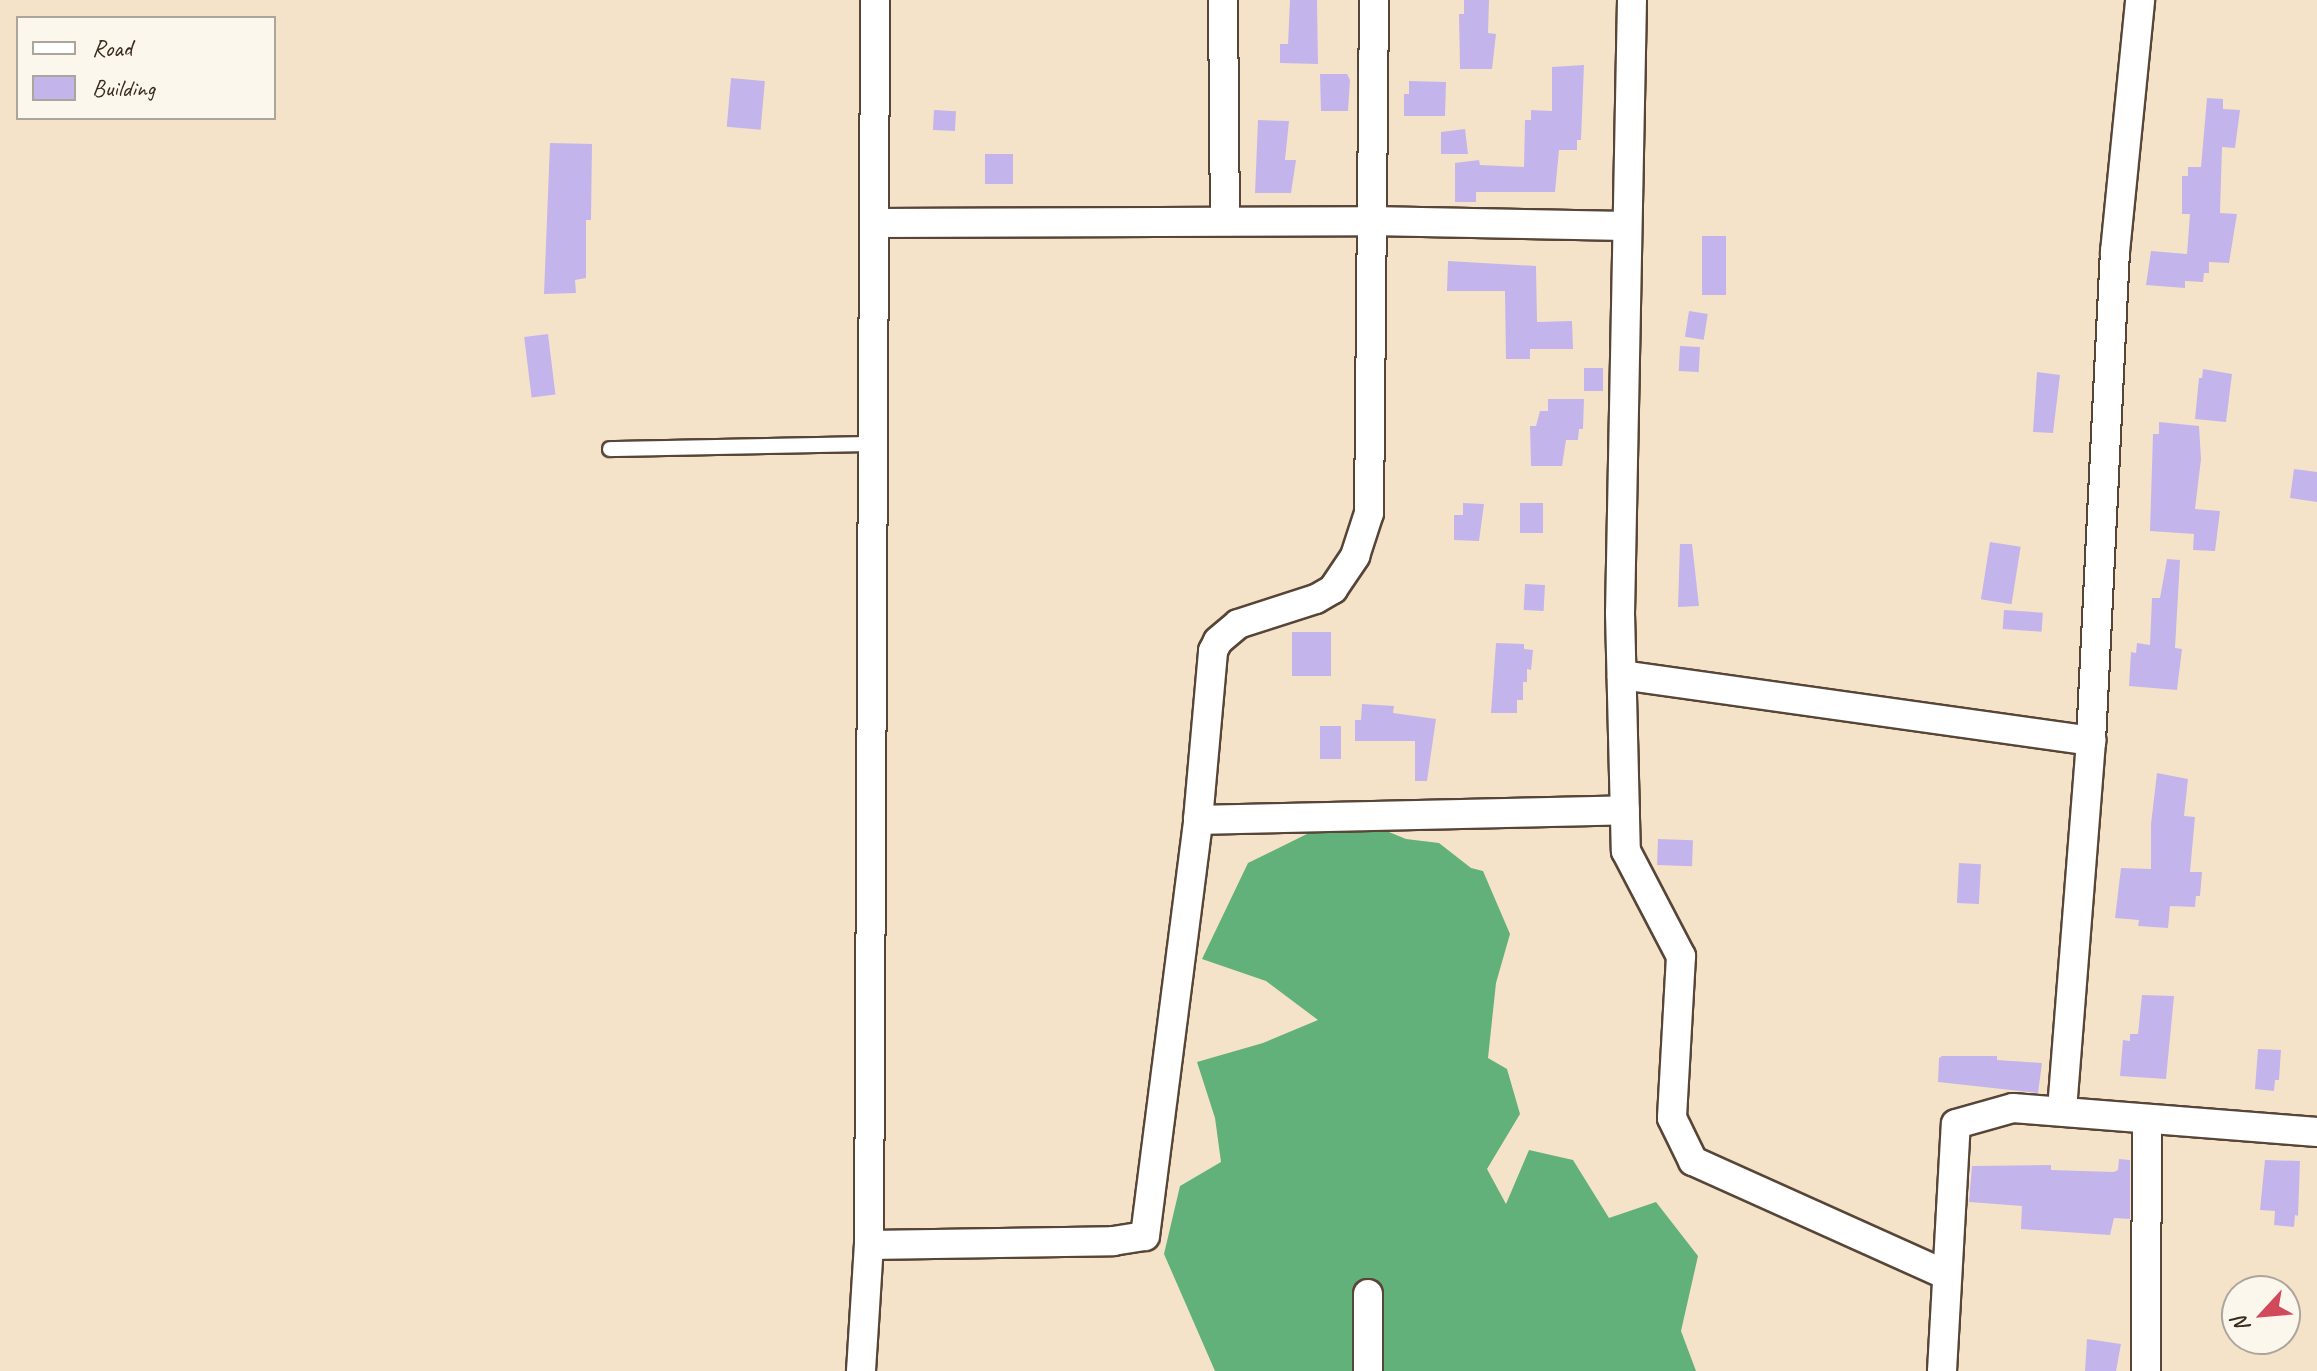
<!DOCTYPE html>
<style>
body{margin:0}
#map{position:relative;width:2317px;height:1371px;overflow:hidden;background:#f5e3c9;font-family:Caveat,sans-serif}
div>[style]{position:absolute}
.forest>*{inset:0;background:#62b07a}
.building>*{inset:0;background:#c3b5eb;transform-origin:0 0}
.roads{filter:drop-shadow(2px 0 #574638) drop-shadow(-2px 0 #574638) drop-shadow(0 2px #574638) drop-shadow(0 -2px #574638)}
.service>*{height:14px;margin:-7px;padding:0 7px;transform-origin:7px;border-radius:7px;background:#fff}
.minor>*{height:28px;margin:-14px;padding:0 14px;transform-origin:14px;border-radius:14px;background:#fff}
span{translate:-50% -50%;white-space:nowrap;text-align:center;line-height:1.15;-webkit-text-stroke:8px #fbf7ec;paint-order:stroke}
.legend{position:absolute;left:16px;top:16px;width:260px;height:104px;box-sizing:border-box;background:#fbf7ec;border:2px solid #aea59a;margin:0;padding:10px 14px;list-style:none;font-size:24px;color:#3b2a1e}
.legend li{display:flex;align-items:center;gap:16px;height:40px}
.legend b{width:40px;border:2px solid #aea59a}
.north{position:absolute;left:2221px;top:1275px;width:80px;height:80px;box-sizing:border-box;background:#fbf7ec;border:2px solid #aea59a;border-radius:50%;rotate:244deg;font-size:22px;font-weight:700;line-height:32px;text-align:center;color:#3b2a1e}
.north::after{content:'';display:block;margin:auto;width:28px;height:36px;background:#d1495b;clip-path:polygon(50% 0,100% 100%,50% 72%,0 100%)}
</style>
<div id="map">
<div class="forest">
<div style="clip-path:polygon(1367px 823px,1406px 839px,1439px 843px,1471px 868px,1483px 871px,1510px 934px,1496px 983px,1488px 1058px,1507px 1069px,1520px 1114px,1487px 1169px,1506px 1204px,1529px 1150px,1573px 1160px,1609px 1218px,1656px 1202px,1698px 1256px,1681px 1331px,1696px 1371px,1215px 1371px,1164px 1254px,1180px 1186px,1221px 1162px,1215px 1118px,1197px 1062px,1263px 1043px,1318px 1020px,1266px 981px,1202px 959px,1248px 863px,1315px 830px)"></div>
</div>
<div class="building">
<div style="clip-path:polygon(1290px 0,1317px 0,1318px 64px,1280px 63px,1280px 44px,1288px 44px)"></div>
<div style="clip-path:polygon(1464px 0,1489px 0,1488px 33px,1496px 34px,1492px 69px,1460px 69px,1459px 14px,1464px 14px)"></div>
<div style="clip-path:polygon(1584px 65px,1581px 140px,1577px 140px,1577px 150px,1559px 150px,1555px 192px,1476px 192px,1476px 202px,1455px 202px,1455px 163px,1479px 160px,1480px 165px,1524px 167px,1525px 120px,1531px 120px,1531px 110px,1552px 111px,1552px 67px)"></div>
<div style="clip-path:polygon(1320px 74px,1347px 74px,1350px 80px,1348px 111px,1321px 111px)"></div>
<div style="left:731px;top:78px;width:34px;height:49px;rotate:5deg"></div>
<div style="clip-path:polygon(1409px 81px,1446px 82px,1445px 116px,1404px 116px,1404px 94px,1409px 94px)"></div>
<div style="clip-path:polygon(2207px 98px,2223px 99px,2223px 109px,2240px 110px,2235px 148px,2222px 147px,2220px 213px,2237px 214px,2229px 263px,2209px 262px,2209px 273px,2204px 273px,2203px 282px,2185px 281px,2185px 288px,2146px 285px,2151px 251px,2187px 254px,2190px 214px,2182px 214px,2182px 176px,2188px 176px,2188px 167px,2201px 167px)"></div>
<div style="left:934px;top:110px;width:22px;height:20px;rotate:3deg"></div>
<div style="clip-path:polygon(1258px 120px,1289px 121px,1285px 160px,1296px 160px,1291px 193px,1255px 193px)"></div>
<div style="clip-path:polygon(1465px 129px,1468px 154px,1441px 154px,1441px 132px)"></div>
<div style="clip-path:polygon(550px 143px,592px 144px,591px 220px,586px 220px,586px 278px,575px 280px,576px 293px,544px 294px)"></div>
<div style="left:985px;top:154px;width:28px;height:30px"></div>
<div style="left:1702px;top:236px;width:24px;height:59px"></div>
<div style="clip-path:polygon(1448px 261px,1536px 266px,1537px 322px,1572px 321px,1573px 349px,1530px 349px,1530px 359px,1506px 359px,1505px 291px,1447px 291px)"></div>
<div style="left:1689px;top:311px;width:19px;height:26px;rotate:9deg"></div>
<div style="left:548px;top:334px;width:61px;height:24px;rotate:83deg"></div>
<div style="left:1680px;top:346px;width:20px;height:25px;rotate:3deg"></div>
<div style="left:1584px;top:368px;width:19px;height:23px"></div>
<div style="clip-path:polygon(2203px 369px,2232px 374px,2226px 422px,2195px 419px,2199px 378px,2202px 378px)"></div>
<div style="clip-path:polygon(2037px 372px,2060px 375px,2053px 433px,2033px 432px)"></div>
<div style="clip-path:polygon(1548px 399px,1584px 399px,1583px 429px,1579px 429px,1578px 440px,1566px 440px,1562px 466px,1531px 466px,1530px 426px,1536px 426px,1540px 411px,1548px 411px)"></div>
<div style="clip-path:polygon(2159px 422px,2199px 426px,2201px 459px,2195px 509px,2220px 511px,2215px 551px,2193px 550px,2194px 534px,2150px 531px,2153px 434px,2159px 434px)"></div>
<div style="clip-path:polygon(2294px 469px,2317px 472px,2317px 502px,2290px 498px)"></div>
<div style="clip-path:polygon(1463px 503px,1484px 504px,1479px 541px,1454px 540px,1454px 515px,1463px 515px)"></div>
<div style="left:1520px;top:503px;width:23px;height:30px"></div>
<div style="left:1990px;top:542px;width:31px;height:58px;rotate:9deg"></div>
<div style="clip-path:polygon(1680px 544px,1692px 544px,1699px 606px,1678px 607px)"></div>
<div style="clip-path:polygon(2167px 559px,2180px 560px,2175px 648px,2182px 649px,2177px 690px,2129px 686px,2131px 652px,2136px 653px,2137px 643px,2150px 645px,2152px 598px,2160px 598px)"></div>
<div style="left:1525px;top:584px;width:20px;height:26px;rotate:3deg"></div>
<div style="left:2004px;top:610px;width:39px;height:19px;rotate:4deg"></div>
<div style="left:1292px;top:632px;width:39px;height:44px"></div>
<div style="clip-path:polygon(1496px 643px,1524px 644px,1524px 649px,1533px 650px,1531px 670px,1527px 669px,1527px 682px,1523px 682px,1523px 700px,1517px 700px,1517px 713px,1491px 713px)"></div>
<div style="clip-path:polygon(1362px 704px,1394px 706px,1393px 713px,1436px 719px,1427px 781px,1415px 781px,1415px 741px,1355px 741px,1355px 720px,1361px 720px)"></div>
<div style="left:1320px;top:726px;width:21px;height:33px"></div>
<div style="clip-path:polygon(2157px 773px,2188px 779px,2184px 816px,2195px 817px,2190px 872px,2202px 872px,2200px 896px,2196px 896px,2195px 907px,2170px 906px,2168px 928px,2138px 926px,2139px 920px,2115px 918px,2121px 868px,2151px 869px,2151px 824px)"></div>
<div style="left:1658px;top:839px;width:35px;height:26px;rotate:2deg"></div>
<div style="left:1959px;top:863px;width:22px;height:40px;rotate:3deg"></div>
<div style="clip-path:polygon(2142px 995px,2174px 996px,2166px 1079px,2120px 1076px,2123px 1040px,2130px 1041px,2130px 1034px,2138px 1034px)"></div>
<div style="clip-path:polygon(2258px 1049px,2281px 1050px,2279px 1080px,2275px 1080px,2274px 1091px,2255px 1089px)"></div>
<div style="clip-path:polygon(1942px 1056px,1997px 1056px,1997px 1060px,2042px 1063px,2038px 1093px,1938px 1082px,1939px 1058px)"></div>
<div style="clip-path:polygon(2119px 1159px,2130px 1160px,2130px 1219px,2114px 1218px,2110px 1235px,2021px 1229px,2022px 1206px,1969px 1202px,1972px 1166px,2051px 1165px,2051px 1170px,2114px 1172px,2118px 1170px)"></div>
<div style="clip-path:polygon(2265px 1160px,2300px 1161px,2298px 1216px,2295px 1215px,2294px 1227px,2274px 1225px,2275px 1211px,2260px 1210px)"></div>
<div style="clip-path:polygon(2087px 1339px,2121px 1344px,2116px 1371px,2085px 1371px)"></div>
</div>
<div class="roads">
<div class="service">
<div style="left:610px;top:449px;width:264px;rotate:-1.1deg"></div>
</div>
<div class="minor">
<div style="left:1223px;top:0;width:221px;rotate:89.5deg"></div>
<div style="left:1632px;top:0;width:613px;rotate:91.12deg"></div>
<div style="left:1620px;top:613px;width:238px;rotate:88.6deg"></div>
<div style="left:1626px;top:851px;width:119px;rotate:62.4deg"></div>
<div style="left:1681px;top:956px;width:162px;rotate:93.2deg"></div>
<div style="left:1672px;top:1118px;width:48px;rotate:64deg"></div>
<div style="left:1693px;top:1161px;width:278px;rotate:24.2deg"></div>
<div style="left:875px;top:223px;width:495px;rotate:-0.2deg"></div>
<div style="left:1370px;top:221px;width:256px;rotate:1.1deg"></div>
<div style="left:1622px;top:675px;width:474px;rotate:8deg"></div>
<div style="left:1198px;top:820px;width:170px;rotate:-84.9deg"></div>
<div style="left:1213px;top:651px;width:11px;rotate:-63deg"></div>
<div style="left:1218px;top:641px;width:26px;rotate:-40deg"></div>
<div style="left:1238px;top:624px;width:82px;rotate:-17.8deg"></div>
<div style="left:1316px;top:599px;width:20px;rotate:-30deg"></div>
<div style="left:1333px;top:589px;width:40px;rotate:-56deg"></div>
<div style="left:1355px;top:556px;width:45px;rotate:-72deg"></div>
<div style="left:1369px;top:513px;width:513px;rotate:-89.44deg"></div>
<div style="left:2062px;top:1110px;width:370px;rotate:-85.5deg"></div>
<div style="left:2091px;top:741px;width:490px;rotate:-87.2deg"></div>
<div style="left:2115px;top:252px;width:253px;rotate:-84.3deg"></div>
<div style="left:869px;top:1245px;width:244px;rotate:-0.9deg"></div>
<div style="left:1113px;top:1241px;width:32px;rotate:-9deg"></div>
<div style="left:1145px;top:1236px;width:419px;rotate:-82.7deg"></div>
<div style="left:1198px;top:820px;width:427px;rotate:-1.3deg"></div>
<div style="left:861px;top:1371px;width:126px;rotate:-86.4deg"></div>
<div style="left:869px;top:1245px;width:1245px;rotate:-89.72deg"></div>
<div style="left:1368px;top:1371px;width:77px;rotate:-90deg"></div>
<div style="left:1942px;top:1371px;width:247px;rotate:-86.8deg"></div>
<div style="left:1956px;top:1124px;width:59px;rotate:-15.7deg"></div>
<div style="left:2013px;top:1108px;width:305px;rotate:4.5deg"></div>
<div style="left:2146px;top:1371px;width:251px;rotate:-89.8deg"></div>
</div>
</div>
<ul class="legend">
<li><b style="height:10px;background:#fff"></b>Road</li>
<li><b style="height:22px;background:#c3b5eb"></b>Building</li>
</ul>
<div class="north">N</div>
</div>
